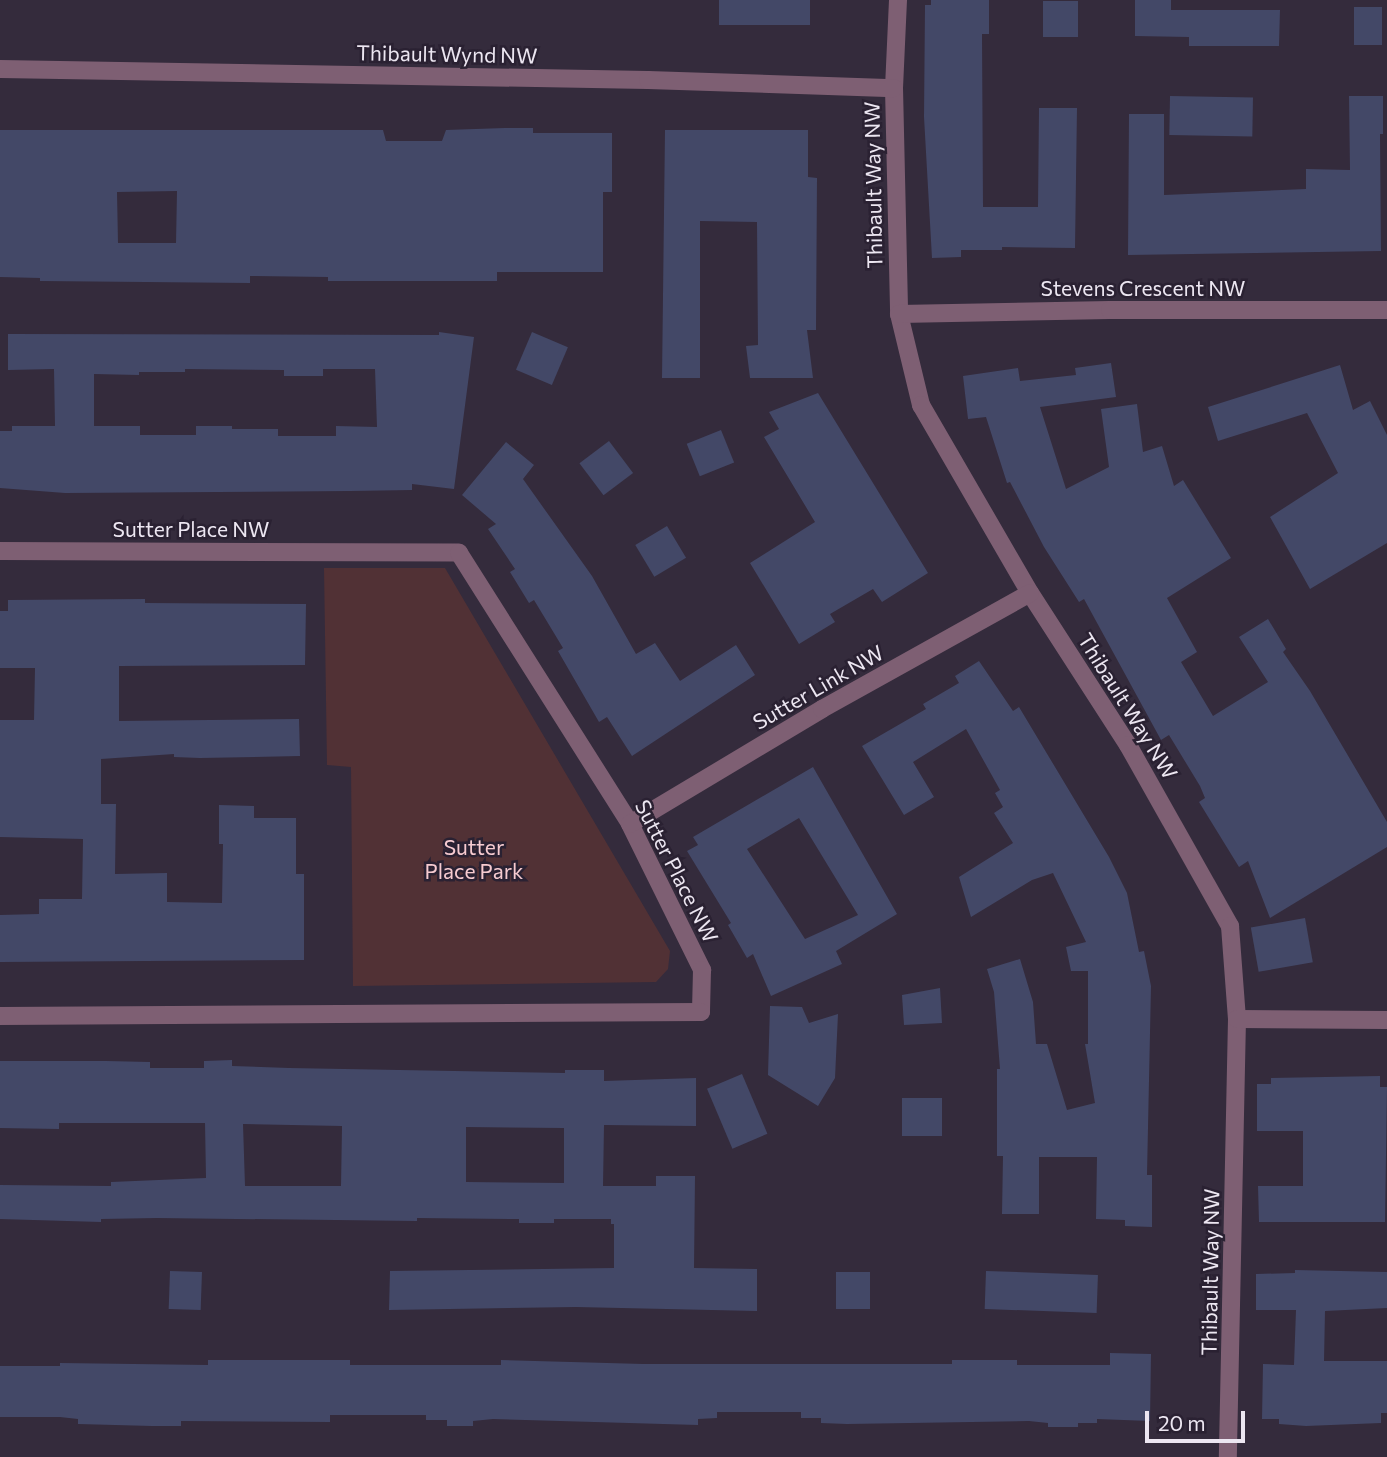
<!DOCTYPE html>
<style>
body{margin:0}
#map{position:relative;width:1387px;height:1457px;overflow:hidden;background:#342b3c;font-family:Commissioner,sans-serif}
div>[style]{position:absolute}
.green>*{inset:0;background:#513135}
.building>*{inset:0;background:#434867;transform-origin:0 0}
.street>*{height:18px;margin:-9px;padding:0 9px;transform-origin:9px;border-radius:9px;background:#7e5f73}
span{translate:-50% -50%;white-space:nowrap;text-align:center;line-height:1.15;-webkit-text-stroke:5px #2a2132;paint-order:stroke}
.street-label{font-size:21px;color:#ece6f1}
.park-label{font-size:21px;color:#f7cbd0}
.scale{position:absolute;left:1145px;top:1411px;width:100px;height:32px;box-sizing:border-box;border:4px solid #ece6f1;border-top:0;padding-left:9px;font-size:21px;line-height:24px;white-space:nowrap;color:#ece6f1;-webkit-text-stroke:5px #2a2132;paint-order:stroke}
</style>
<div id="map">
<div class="green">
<div style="clip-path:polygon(324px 568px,445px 568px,670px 951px,668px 969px,656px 982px,353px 986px,351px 767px,327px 765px)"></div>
</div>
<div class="building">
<div style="left:719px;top:0;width:91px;height:25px"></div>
<div style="clip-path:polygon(931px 0,989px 0,989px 34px,982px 34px,983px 207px,1038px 207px,1039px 108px,1077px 108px,1075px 248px,1002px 247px,1002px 250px,961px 250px,961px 257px,932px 258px,924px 117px,925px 5px,931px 5px)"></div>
<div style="clip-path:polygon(1135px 0,1171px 0,1171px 10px,1280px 10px,1279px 46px,1189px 46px,1189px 37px,1135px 36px)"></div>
<div style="left:1078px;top:1px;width:36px;height:35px;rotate:90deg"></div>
<div style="left:1354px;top:7px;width:28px;height:38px"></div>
<div style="left:1170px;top:96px;width:83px;height:39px;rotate:1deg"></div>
<div style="clip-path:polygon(1349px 96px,1383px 96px,1383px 134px,1380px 134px,1381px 251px,1128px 255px,1129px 114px,1164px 114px,1164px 195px,1306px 189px,1306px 169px,1350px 170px)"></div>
<div style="clip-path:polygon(evenodd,505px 128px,533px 128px,533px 133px,612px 133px,612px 192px,603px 192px,603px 272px,497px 272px,497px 281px,328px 281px,328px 277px,250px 276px,250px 283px,40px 281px,40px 278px,0 277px,0 130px,383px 130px,386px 141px,442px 141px,446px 130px,505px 128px,177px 191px,176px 243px,118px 243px,117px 192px,177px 191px)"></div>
<div style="clip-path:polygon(665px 130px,808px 130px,808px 177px,817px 178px,816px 330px,807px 330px,813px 378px,750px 378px,746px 346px,758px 345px,757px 222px,700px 221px,700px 378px,662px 378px)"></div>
<div style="clip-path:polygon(evenodd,439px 332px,474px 337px,454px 489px,412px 484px,412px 490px,350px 491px,65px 493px,0 488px,0 431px,12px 431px,12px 426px,55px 426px,54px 369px,8px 370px,8px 334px,439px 335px,439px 332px,185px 369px,284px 370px,284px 376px,323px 376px,323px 369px,375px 369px,377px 427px,336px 426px,336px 436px,278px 436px,278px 429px,232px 429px,232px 426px,196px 426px,196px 435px,140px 435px,140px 426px,94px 426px,94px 374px,139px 375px,139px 372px,185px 372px,185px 369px)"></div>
<div style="left:532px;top:332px;width:39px;height:41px;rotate:23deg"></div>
<div style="clip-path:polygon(1111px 363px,1116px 397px,1040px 407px,1066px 489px,1109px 467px,1101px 409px,1137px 404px,1143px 452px,1162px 446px,1174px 486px,1183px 480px,1231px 558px,1167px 598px,1197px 652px,1181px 662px,1213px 716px,1268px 682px,1239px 637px,1268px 619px,1286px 649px,1283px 652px,1310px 691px,1387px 822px,1387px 847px,1270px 918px,1248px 861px,1239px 867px,1199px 802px,1205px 798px,1200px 786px,1169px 735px,1161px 740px,1084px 599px,1079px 602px,1044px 547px,1010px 482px,1007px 483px,986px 417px,968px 419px,963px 376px,1018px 368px,1020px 381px,1076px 375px,1075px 368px)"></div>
<div style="clip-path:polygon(1340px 365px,1353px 410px,1370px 401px,1387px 435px,1387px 543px,1310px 589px,1270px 517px,1338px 473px,1307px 413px,1218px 441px,1208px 407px)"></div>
<div style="clip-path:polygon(818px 393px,928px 573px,882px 602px,873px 589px,830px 614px,835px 622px,799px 644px,750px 563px,815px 522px,764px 437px,779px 429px,769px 412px)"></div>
<div style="left:721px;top:430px;width:35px;height:37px;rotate:68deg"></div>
<div style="left:609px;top:441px;width:40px;height:37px;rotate:53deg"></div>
<div style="clip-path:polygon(506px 442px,534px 465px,523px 479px,592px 576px,636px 654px,655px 643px,680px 681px,736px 645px,755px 675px,632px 756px,607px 717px,599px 722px,558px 651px,563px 648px,534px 600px,529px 603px,510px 572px,515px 569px,488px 529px,496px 524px,462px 495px)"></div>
<div style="left:667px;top:526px;width:37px;height:37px;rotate:59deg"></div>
<div style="clip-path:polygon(145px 599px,145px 603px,306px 604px,305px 665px,119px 666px,119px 721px,299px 719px,300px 756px,200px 758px,174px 757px,174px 754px,101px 759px,101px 804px,116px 804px,115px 874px,167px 873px,167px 902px,222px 903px,223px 844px,219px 844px,219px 805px,254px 806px,254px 818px,296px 818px,296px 874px,304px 874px,304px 960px,0 962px,0 915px,39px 914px,39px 899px,82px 899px,83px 839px,0 837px,0 720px,34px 720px,35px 668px,0 668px,0 611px,8px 611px,8px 600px)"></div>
<div style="clip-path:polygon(979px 661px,1013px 711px,1019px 707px,1109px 857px,1127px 893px,1139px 952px,1144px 951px,1151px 986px,1147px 1175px,1152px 1175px,1152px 1227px,1125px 1226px,1125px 1220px,1096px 1219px,1097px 1157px,1039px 1157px,1039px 1214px,1002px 1214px,1003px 1156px,997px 1156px,997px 1069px,1000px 1069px,994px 992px,987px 969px,1020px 959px,1033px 1002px,1036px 1044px,1047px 1044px,1067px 1110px,1095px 1103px,1085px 1044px,1088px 1044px,1088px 971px,1071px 971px,1066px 947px,1086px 942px,1053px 873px,1032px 880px,971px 917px,959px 877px,1013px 843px,994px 813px,1003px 807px,995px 793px,1000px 790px,966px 729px,913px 762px,934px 797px,904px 815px,862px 746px,926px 709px,923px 704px,959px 683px,955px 676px)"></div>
<div style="clip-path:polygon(evenodd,813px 767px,897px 914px,836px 951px,842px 964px,771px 996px,753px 954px,747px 958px,728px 925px,731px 923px,687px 851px,698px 845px,693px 837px,813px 767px,799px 818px,858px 915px,805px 939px,747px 849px,799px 818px)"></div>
<div style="left:1305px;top:918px;width:45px;height:55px;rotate:80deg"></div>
<div style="clip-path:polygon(940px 988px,942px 1023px,904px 1025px,902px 995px)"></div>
<div style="clip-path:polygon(770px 1006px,802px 1007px,809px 1023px,838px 1014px,835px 1078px,818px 1106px,768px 1075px)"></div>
<div style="clip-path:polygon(evenodd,232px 1060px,232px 1066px,289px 1068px,565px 1073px,565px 1070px,604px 1070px,604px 1081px,696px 1078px,696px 1126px,604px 1125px,603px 1186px,656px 1186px,656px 1176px,695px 1176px,694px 1268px,757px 1269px,757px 1311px,576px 1307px,389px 1310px,390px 1271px,614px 1268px,614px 1224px,611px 1224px,611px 1219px,554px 1219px,554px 1223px,519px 1223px,519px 1219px,417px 1218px,417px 1221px,157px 1218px,101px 1219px,101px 1222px,0 1219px,0 1185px,111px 1186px,111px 1182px,206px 1178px,205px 1123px,59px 1123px,59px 1129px,0 1128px,0 1061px,106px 1061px,150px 1062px,150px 1068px,204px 1068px,204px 1061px,232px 1060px,243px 1124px,342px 1126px,341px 1186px,245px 1186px,243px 1124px,232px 1060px,466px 1127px,564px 1128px,564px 1183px,466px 1182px,466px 1127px)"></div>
<div style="left:742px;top:1074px;width:65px;height:38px;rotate:67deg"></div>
<div style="clip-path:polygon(1380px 1076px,1380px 1087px,1387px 1087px,1385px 1222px,1259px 1222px,1258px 1186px,1303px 1186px,1303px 1131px,1257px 1131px,1257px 1084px,1271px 1084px,1271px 1078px)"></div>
<div style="left:902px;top:1098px;width:40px;height:38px"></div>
<div style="clip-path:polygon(1295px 1270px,1387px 1272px,1387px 1308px,1325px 1311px,1324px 1361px,1387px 1361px,1387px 1413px,1381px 1413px,1381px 1423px,1306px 1426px,1279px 1424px,1279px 1419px,1262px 1419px,1263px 1364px,1294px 1365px,1296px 1310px,1256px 1310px,1256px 1274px,1295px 1273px)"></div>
<div style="left:170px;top:1271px;width:32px;height:38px;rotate:2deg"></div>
<div style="left:986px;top:1271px;width:112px;height:38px;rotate:2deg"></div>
<div style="left:836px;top:1272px;width:34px;height:37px"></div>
<div style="clip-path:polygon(1110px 1353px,1151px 1354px,1150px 1421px,1097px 1419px,1097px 1423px,1078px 1423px,1078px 1427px,1048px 1427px,1048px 1423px,1029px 1421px,847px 1424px,821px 1423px,821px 1418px,801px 1418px,801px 1412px,717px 1412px,717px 1418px,698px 1419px,698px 1425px,493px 1419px,473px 1421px,473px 1426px,447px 1426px,447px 1420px,426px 1420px,426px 1415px,330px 1415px,330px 1422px,181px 1421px,181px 1426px,152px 1426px,78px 1424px,78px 1419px,60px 1417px,0 1417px,0 1366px,60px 1366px,60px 1363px,208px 1365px,208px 1360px,350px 1360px,350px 1365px,501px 1365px,501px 1360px,643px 1364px,952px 1364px,952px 1360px,1017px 1360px,1017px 1365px,1110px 1365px)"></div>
</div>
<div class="street">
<div style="left:898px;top:0;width:88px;rotate:92.6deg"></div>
<div style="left:894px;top:88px;width:226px;rotate:88.7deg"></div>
<div style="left:899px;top:314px;width:94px;rotate:76.4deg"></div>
<div style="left:921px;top:405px;width:217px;rotate:59.9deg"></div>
<div style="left:1030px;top:593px;width:181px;rotate:57.2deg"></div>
<div style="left:1128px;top:745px;width:208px;rotate:60.6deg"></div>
<div style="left:1230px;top:926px;width:93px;rotate:85.7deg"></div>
<div style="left:1237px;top:1019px;width:438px;rotate:91.2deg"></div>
<div style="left:0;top:69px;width:648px;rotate:0.97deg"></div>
<div style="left:648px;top:80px;width:246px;rotate:1.9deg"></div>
<div style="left:899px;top:314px;width:211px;rotate:-1.1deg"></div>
<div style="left:1110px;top:310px;width:277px"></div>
<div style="left:0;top:551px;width:459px;rotate:0.2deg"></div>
<div style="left:459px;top:553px;width:320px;rotate:57.7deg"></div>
<div style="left:630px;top:824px;width:163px;rotate:63.7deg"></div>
<div style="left:702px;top:970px;width:42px;rotate:91.4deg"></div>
<div style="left:701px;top:1012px;width:701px;rotate:179.67deg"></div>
<div style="left:630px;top:824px;width:224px;rotate:-30.9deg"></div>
<div style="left:822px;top:709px;width:238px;rotate:-29.1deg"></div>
<div style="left:1237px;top:1019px;width:150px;rotate:0.4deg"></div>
</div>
<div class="street-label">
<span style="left:447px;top:54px;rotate:1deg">Thibault Wynd NW</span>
<span style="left:873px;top:185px;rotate:-91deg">Thibault Way NW</span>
<span style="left:1143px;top:288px">Stevens Crescent NW</span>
<span style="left:191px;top:529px">Sutter Place NW</span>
<span style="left:818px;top:687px;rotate:-30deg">Sutter Link NW</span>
<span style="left:1128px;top:706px;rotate:58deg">Thibault Way NW</span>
<span style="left:677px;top:871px;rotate:63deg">Sutter Place NW</span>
<span style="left:1210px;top:1272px;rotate:-89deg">Thibault Way NW</span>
</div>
<div class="park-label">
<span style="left:474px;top:859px">Sutter<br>Place Park</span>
</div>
<div class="scale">20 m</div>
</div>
